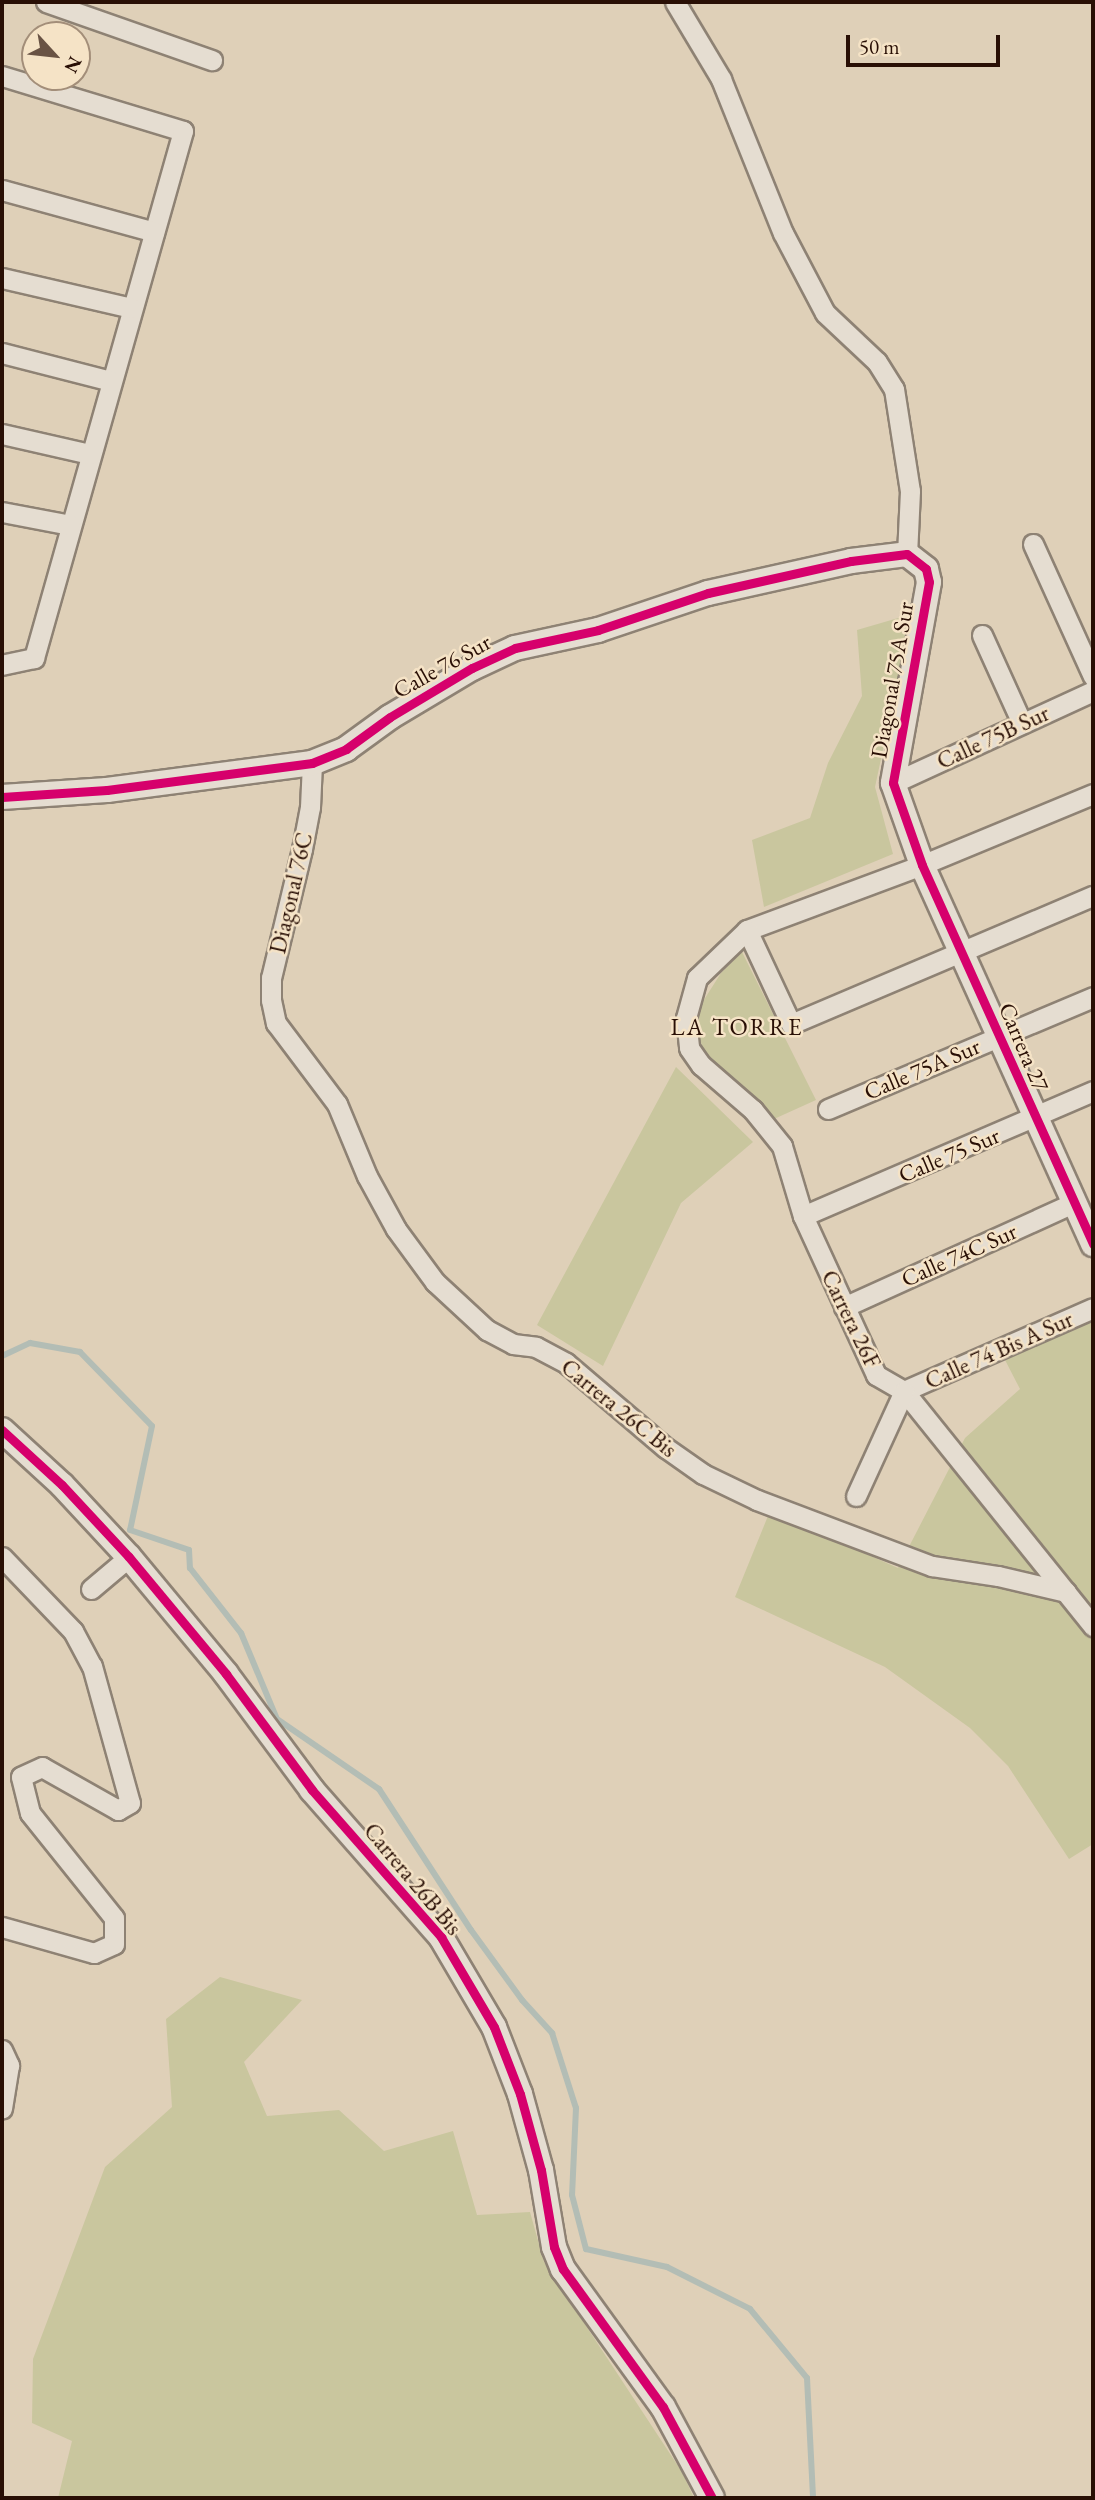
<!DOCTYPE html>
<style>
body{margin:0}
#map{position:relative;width:1095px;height:2500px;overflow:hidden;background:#dfd0b8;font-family:"EB Garamond",serif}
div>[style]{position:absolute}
.green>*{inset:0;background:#c9c69e}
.stream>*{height:6px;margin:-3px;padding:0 3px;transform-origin:3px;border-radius:3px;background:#b3bdb5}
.roads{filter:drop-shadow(2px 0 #8e8274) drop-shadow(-2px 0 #8e8274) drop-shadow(0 2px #8e8274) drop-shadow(0 -2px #8e8274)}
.minor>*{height:19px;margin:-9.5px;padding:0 9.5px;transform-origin:9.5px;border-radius:9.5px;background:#e5ddd1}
.tertiary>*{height:24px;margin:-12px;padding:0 12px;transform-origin:12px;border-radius:12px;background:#e5ddd1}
.cycleway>*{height:9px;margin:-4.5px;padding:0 4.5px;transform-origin:4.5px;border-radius:4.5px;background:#d6006c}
span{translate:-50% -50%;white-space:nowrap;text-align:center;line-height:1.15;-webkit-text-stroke:5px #f5e3c6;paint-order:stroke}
.street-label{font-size:23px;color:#290f05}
.neighbourhood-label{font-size:24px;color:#290f05;letter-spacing:2px}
.frame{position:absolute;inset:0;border:4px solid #290f05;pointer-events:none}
.north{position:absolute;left:21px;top:21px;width:70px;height:70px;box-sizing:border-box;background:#f5e3c6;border:2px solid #a38e79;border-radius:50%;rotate:117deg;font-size:19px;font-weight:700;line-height:28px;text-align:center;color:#290f05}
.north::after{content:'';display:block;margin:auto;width:24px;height:32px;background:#695344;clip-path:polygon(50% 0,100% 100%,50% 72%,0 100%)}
.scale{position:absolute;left:846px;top:35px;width:154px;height:32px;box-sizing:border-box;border:4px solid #290f05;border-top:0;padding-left:9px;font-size:21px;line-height:24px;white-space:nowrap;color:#290f05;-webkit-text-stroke:5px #f5e3c6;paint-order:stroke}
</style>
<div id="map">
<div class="green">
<div style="clip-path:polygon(912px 614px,875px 787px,893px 854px,764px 907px,752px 840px,810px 818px,828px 763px,862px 696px,857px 630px)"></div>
<div style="clip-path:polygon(742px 952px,816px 1100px,774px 1119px,752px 1096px,706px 1060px,697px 1029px,700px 1006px,721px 973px)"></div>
<div style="clip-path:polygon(676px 1067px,753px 1142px,681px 1203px,603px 1366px,537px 1325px)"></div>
<div style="clip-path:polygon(1093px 1321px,1093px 1844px,1069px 1859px,1008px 1766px,970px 1728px,885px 1667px,735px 1597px,770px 1511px,898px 1568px,965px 1438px,1020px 1389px,1004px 1358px)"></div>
<div style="clip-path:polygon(220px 1977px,302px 2000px,244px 2062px,267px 2116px,339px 2110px,384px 2151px,453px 2131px,477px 2215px,530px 2212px,544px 2262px,682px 2472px,694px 2498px,58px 2498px,72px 2441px,32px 2423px,33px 2359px,105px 2167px,172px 2107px,166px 2019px)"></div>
</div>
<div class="stream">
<div style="left:2px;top:1356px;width:31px;rotate:-25deg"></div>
<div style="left:30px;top:1343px;width:51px;rotate:10.2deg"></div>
<div style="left:80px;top:1352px;width:103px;rotate:45.8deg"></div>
<div style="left:152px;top:1426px;width:106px;rotate:101.9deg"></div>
<div style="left:130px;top:1530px;width:62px;rotate:18.7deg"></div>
<div style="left:189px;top:1550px;width:18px;rotate:87deg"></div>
<div style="left:190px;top:1568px;width:83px;rotate:51.9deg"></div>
<div style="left:241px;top:1633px;width:93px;rotate:67.3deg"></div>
<div style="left:277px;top:1719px;width:124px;rotate:34.5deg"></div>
<div style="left:379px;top:1789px;width:168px;rotate:56.9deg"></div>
<div style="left:471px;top:1930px;width:87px;rotate:53.9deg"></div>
<div style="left:522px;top:2000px;width:45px;rotate:47.7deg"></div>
<div style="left:552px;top:2033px;width:79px;rotate:72.3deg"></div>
<div style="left:576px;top:2108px;width:87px;rotate:92.6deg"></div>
<div style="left:572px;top:2195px;width:56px;rotate:75.5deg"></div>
<div style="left:586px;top:2249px;width:83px;rotate:12.5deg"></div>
<div style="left:667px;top:2267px;width:93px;rotate:26.8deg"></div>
<div style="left:750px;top:2309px;width:89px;rotate:50.4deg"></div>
<div style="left:807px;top:2378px;width:120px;rotate:87.1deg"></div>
</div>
<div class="roads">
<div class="minor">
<div style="left:46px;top:2px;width:176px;rotate:19.3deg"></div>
<div style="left:675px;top:2px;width:90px;rotate:59.1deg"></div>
<div style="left:721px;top:79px;width:166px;rotate:68.1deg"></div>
<div style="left:783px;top:233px;width:90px;rotate:62.3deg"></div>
<div style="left:825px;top:313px;width:71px;rotate:43.3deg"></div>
<div style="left:877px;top:362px;width:32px;rotate:58deg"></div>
<div style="left:894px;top:389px;width:103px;rotate:81.1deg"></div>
<div style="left:910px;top:491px;width:63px;rotate:92.7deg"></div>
<div style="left:2px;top:76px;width:189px;rotate:16.9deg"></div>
<div style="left:183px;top:131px;width:548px;rotate:105.79deg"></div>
<div style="left:34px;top:658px;width:33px;rotate:168deg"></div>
<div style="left:2px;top:190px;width:158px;rotate:15.4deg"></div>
<div style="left:2px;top:278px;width:133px;rotate:13deg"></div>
<div style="left:2px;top:353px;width:113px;rotate:14.4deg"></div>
<div style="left:2px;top:434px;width:90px;rotate:12.8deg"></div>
<div style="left:2px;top:512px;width:69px;rotate:10.8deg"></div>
<div style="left:1033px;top:544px;width:145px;rotate:65.6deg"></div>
<div style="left:982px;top:635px;width:97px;rotate:65.6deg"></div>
<div style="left:312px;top:763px;width:44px;rotate:92.6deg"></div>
<div style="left:310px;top:807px;width:43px;rotate:100.8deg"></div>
<div style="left:302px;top:849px;width:133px;rotate:103.5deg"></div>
<div style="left:271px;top:978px;width:22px;rotate:90deg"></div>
<div style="left:271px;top:1000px;width:24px;rotate:78deg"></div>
<div style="left:276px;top:1023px;width:101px;rotate:53deg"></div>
<div style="left:337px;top:1104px;width:78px;rotate:67.4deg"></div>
<div style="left:367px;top:1176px;width:60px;rotate:61.3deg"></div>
<div style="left:396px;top:1229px;width:66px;rotate:53.7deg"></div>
<div style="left:435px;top:1282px;width:71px;rotate:42.7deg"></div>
<div style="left:487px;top:1330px;width:30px;rotate:28deg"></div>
<div style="left:513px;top:1344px;width:23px;rotate:7deg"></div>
<div style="left:536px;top:1347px;width:34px;rotate:28deg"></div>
<div style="left:566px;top:1363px;width:131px;rotate:40.4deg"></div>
<div style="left:666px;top:1448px;width:45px;rotate:35.1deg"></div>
<div style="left:703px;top:1474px;width:60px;rotate:25.7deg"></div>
<div style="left:757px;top:1500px;width:187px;rotate:20.7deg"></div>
<div style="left:932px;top:1566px;width:67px;rotate:8.6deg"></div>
<div style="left:998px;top:1576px;width:70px;rotate:13.2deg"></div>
<div style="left:893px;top:783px;width:220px;rotate:-24.7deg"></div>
<div style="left:1093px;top:794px;width:185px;rotate:157.5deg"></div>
<div style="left:922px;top:865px;width:187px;rotate:159.6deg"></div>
<div style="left:747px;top:930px;width:69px;rotate:136.2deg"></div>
<div style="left:697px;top:978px;width:41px;rotate:105.4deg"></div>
<div style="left:686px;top:1018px;width:30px;rotate:84deg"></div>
<div style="left:689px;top:1048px;width:21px;rotate:55deg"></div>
<div style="left:701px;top:1065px;width:69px;rotate:40.9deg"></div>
<div style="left:753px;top:1110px;width:46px;rotate:51.1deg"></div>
<div style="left:782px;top:1146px;width:73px;rotate:73.3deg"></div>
<div style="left:803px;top:1216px;width:175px;rotate:65.3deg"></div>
<div style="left:876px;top:1375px;width:32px;rotate:30deg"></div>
<div style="left:904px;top:1391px;width:302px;rotate:51.2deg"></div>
<div style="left:747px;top:930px;width:104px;rotate:64.9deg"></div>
<div style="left:791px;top:1024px;width:328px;rotate:-23deg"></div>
<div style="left:828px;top:1109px;width:288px;rotate:-22.9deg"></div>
<div style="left:803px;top:1216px;width:316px;rotate:-23.3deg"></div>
<div style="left:844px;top:1307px;width:252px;rotate:-24.4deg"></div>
<div style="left:904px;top:1391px;width:206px;rotate:-23.7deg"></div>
<div style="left:856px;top:1496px;width:115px;rotate:-65.4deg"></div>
<div style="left:2px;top:1557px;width:103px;rotate:46.2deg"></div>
<div style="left:73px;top:1631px;width:40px;rotate:62deg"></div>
<div style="left:92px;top:1666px;width:142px;rotate:74.5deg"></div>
<div style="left:130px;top:1803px;width:14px;rotate:150deg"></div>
<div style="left:118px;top:1810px;width:87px;rotate:-150.5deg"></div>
<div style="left:42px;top:1767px;width:23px;rotate:155deg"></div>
<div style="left:21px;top:1777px;width:37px;rotate:76deg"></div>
<div style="left:30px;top:1813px;width:134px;rotate:51.3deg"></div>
<div style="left:114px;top:1918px;width:26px;rotate:90deg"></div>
<div style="left:114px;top:1944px;width:22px;rotate:156deg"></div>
<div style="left:94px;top:1953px;width:96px;rotate:-164.2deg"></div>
<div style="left:91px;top:1589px;width:50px;rotate:-40.1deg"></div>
<div style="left:2px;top:2050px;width:17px;rotate:65deg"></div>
<div style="left:9px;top:2065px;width:44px;rotate:99.2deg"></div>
</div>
<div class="tertiary">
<div style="left:2px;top:797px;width:105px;rotate:-3.8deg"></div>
<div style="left:107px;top:790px;width:207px;rotate:-7.5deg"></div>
<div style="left:312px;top:763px;width:37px;rotate:-22deg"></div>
<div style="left:346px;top:749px;width:54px;rotate:-36deg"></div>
<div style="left:390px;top:717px;width:96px;rotate:-30.9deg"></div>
<div style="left:472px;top:668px;width:47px;rotate:-24.9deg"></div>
<div style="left:515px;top:648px;width:85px;rotate:-12.2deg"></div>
<div style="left:598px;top:630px;width:116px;rotate:-18.6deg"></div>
<div style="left:708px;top:593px;width:147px;rotate:-12.6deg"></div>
<div style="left:851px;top:561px;width:56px;rotate:-7.1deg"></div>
<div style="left:907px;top:554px;width:24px;rotate:38deg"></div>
<div style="left:926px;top:569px;width:13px;rotate:77deg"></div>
<div style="left:929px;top:582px;width:204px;rotate:100.2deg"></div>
<div style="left:893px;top:783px;width:87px;rotate:70.5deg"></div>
<div style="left:922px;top:865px;width:416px;rotate:65.7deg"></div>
<div style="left:2px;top:1430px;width:81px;rotate:42.5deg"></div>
<div style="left:62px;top:1485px;width:98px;rotate:47.1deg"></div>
<div style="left:129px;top:1557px;width:152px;rotate:50.3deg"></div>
<div style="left:226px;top:1674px;width:144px;rotate:53.4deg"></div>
<div style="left:312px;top:1790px;width:196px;rotate:48.7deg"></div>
<div style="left:441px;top:1937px;width:104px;rotate:59.5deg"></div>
<div style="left:494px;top:2027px;width:72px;rotate:68.8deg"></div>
<div style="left:520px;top:2094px;width:79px;rotate:74.6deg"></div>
<div style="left:541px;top:2170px;width:78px;rotate:80.4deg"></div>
<div style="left:554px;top:2247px;width:24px;rotate:68deg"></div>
<div style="left:563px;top:2269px;width:170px;rotate:54.1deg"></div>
<div style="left:663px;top:2407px;width:103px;rotate:61.7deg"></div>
</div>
</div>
<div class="cycleway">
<div style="left:2px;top:797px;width:105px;rotate:-3.8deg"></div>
<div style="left:107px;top:790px;width:207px;rotate:-7.5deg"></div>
<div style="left:312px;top:763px;width:37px;rotate:-22deg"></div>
<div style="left:346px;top:749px;width:54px;rotate:-36deg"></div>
<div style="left:390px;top:717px;width:96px;rotate:-30.9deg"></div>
<div style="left:472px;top:668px;width:47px;rotate:-24.9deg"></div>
<div style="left:515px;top:648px;width:85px;rotate:-12.2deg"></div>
<div style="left:598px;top:630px;width:116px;rotate:-18.6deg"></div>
<div style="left:708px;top:593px;width:147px;rotate:-12.6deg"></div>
<div style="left:851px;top:561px;width:56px;rotate:-7.1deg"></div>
<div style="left:907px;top:554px;width:24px;rotate:38deg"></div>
<div style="left:926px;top:569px;width:13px;rotate:77deg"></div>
<div style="left:929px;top:582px;width:204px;rotate:100.2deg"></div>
<div style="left:893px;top:783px;width:87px;rotate:70.5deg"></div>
<div style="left:922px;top:865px;width:416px;rotate:65.7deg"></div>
<div style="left:2px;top:1430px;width:81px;rotate:42.5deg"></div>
<div style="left:62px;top:1485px;width:98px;rotate:47.1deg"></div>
<div style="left:129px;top:1557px;width:152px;rotate:50.3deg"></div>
<div style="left:226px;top:1674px;width:144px;rotate:53.4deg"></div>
<div style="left:312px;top:1790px;width:196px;rotate:48.7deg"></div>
<div style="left:441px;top:1937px;width:104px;rotate:59.5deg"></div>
<div style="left:494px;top:2027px;width:72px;rotate:68.8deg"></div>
<div style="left:520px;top:2094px;width:79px;rotate:74.6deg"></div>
<div style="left:541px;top:2170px;width:78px;rotate:80.4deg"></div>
<div style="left:554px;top:2247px;width:24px;rotate:68deg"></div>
<div style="left:563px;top:2269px;width:170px;rotate:54.1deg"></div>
<div style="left:663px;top:2407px;width:103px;rotate:61.7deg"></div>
</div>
<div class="street-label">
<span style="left:442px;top:666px;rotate:-29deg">Calle 76 Sur</span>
<span style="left:892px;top:680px;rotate:-80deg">Diagonal 75A Sur</span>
<span style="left:993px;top:737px;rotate:-25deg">Calle 75B Sur</span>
<span style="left:291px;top:893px;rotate:-77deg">Diagonal 76C</span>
<span style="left:1024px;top:1047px;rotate:67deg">Carrera 27</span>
<span style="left:922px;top:1069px;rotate:-23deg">Calle 75A Sur</span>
<span style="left:949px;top:1155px;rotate:-23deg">Calle 75 Sur</span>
<span style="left:959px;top:1255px;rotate:-24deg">Calle 74C Sur</span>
<span style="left:851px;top:1319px;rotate:64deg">Carrera 26F</span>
<span style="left:999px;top:1350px;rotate:-24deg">Calle 74 Bis A Sur</span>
<span style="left:619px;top:1408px;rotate:39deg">Carrera 26C Bis</span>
<span style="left:413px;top:1879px;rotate:50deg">Carrera 26B Bis</span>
</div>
<div class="neighbourhood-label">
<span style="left:737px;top:1027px">LA TORRE</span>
</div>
<div class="frame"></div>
<div class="north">N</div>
<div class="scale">50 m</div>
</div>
